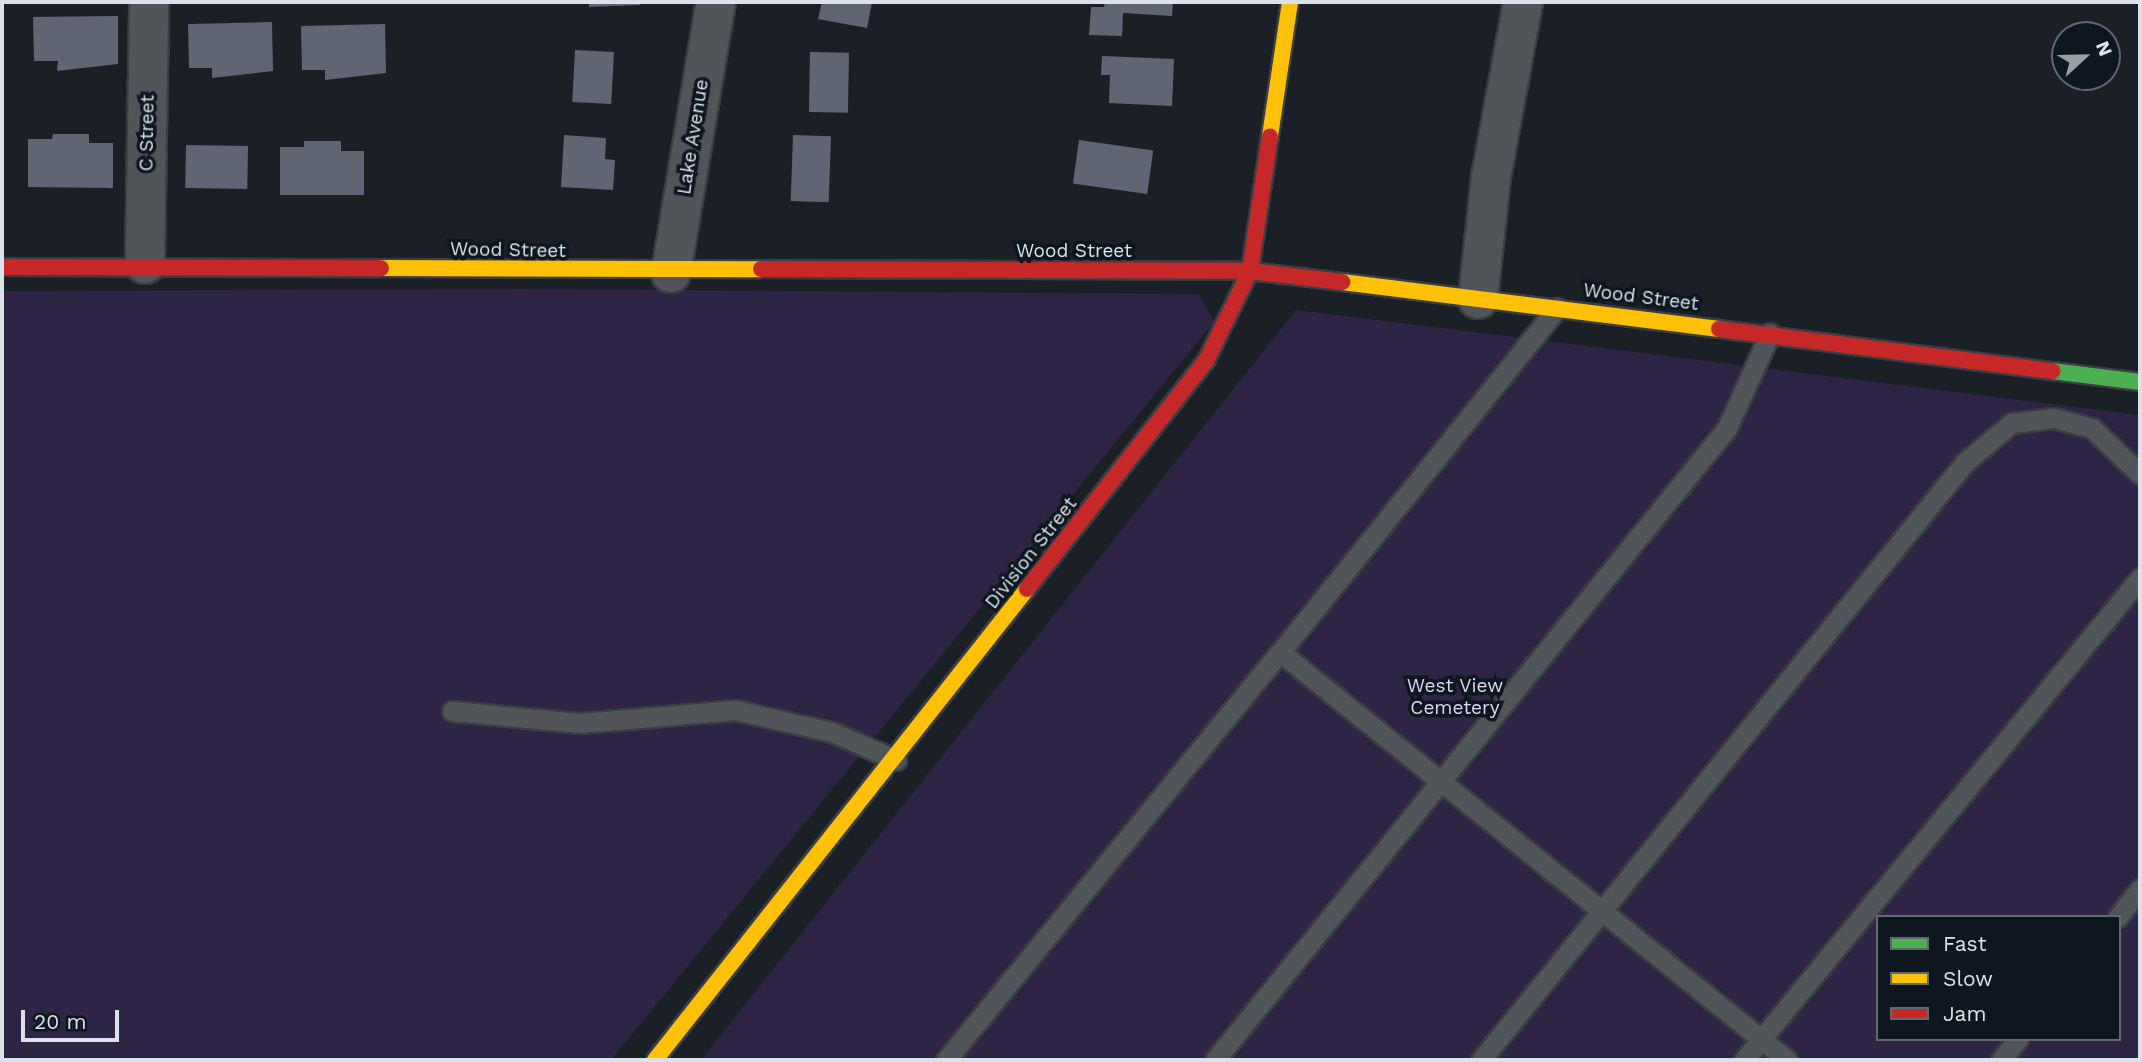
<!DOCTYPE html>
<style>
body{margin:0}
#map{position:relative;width:2142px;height:1062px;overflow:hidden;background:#1b2026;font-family:"Work Sans",sans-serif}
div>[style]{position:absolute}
.green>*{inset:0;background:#2e2446}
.building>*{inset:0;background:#606574;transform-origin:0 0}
.roads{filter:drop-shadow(2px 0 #3a3d42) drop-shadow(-2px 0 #3a3d42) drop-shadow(0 2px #3a3d42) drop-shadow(0 -2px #3a3d42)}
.lane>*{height:19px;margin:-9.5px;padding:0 9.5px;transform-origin:9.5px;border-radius:9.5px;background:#515559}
.street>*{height:38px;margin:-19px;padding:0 19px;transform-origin:19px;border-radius:19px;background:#515559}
.fast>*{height:16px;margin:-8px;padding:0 8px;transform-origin:8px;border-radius:8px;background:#4caf50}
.slow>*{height:16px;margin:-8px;padding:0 8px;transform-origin:8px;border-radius:8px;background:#ffc107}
.jam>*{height:16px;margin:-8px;padding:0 8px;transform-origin:8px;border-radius:8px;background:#c62828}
span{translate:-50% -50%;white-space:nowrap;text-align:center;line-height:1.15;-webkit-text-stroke:7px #0e1720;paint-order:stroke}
.street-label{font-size:19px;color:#dce2e9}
.park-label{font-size:19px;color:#dfd6f9}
.frame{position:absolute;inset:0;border:4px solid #dce2e9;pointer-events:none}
.legend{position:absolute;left:1876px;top:915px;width:245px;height:126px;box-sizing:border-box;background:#0e1720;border:2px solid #606870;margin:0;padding:9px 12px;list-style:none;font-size:21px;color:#dce2e9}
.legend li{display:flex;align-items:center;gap:14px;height:35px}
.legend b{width:35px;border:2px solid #606870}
.north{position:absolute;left:2051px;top:21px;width:70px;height:70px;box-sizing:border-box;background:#0e1720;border:2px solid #606870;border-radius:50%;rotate:68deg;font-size:19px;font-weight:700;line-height:28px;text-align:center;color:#dce2e9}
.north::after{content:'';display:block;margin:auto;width:24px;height:32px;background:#989ea5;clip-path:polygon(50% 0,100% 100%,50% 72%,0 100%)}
.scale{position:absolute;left:21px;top:1010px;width:98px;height:32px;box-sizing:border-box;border:4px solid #dce2e9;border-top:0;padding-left:9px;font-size:21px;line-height:24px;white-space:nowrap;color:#dce2e9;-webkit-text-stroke:5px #0e1720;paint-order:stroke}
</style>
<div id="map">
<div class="green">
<div style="clip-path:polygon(529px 289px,1199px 294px,1214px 322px,611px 1060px,2px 1060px,2px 291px)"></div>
<div style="clip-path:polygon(evenodd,1296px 310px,2140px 415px,2140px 1060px,701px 1060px,1296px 310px,1878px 917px,2119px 917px,2119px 1039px,1878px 1039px,1878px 917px)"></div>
</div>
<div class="building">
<div style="clip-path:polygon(589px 2px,640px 2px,640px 5px,589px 7px)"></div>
<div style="clip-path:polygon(822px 2px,872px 2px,867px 28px,818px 19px)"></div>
<div style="clip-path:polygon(1105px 2px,1173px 2px,1172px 16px,1123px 13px,1122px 36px,1089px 35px,1091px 7px,1104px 7px)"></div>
<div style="clip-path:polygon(118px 16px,118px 64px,57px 71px,58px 61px,34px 61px,33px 17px)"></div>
<div style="clip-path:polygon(272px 22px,273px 71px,212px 78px,212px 68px,189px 68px,188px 24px)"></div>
<div style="clip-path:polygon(385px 24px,386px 73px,325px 80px,325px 70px,302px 70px,301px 26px)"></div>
<div style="left:575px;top:50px;width:39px;height:52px;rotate:3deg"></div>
<div style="left:810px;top:52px;width:39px;height:60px;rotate:1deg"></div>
<div style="clip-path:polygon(1102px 56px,1174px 59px,1172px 106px,1109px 103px,1110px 75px,1101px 75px)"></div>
<div style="clip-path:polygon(53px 134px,89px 134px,89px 143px,113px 143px,113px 188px,28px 187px,28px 139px,52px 139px)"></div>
<div style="clip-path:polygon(564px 135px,606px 138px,605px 159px,615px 160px,613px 190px,561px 187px)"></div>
<div style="left:793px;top:135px;width:38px;height:66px;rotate:2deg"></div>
<div style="left:1079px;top:140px;width:75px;height:44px;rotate:8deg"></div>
<div style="clip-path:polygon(304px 141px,341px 141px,341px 151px,364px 151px,364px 195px,280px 195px,280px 147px,304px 147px)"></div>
<div style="left:186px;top:145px;width:62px;height:43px;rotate:1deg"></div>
</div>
<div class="roads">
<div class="lane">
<div style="left:1557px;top:308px;width:442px;rotate:128.8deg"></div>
<div style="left:1280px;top:652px;width:651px;rotate:38.82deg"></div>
<div style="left:452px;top:711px;width:129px;rotate:5.4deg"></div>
<div style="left:580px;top:723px;width:156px;rotate:-4.8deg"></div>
<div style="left:735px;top:710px;width:99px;rotate:12.8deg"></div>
<div style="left:832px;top:732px;width:70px;rotate:23.6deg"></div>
<div style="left:2118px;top:917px;width:36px;rotate:-52deg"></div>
<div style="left:946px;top:1060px;width:527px;rotate:-50.7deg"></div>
<div style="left:1215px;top:1060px;width:813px;rotate:-50.99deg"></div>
<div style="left:1727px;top:428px;width:104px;rotate:-65.6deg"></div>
<div style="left:1481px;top:1060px;width:769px;rotate:-51.01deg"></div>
<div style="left:1965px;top:462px;width:61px;rotate:-39.7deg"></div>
<div style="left:2012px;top:423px;width:42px;rotate:-6.8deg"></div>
<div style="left:2054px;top:418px;width:39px;rotate:15deg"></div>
<div style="left:2092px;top:428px;width:66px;rotate:43.8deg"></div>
<div style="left:1744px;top:1060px;width:624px;rotate:-50.59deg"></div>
<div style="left:2001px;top:1060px;width:27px;rotate:-51deg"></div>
</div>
<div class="street">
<div style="left:145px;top:264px;width:262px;rotate:-89.1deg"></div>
<div style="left:671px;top:273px;width:275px;rotate:-80.6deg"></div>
<div style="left:1478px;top:299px;width:123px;rotate:-83.9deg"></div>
<div style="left:1491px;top:177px;width:178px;rotate:-79.6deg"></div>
</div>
<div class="fast">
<div style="left:2052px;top:371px;width:89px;rotate:7.1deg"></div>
</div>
<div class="slow">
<div style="left:1270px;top:136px;width:135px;rotate:-81.5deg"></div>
<div style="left:381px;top:268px;width:380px;rotate:0.2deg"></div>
<div style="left:1342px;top:282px;width:380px;rotate:7.1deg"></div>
<div style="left:655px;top:1060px;width:600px;rotate:-51.7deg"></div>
</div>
<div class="jam">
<div style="left:2px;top:267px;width:379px;rotate:0.2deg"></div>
<div style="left:761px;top:269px;width:489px;rotate:0.2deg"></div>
<div style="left:1250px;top:271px;width:93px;rotate:6.8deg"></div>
<div style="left:1719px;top:329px;width:336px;rotate:7.2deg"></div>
<div style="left:1027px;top:589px;width:290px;rotate:-51.9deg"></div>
<div style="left:1206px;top:361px;width:100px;rotate:-63.9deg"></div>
<div style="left:1250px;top:271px;width:136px;rotate:-81.6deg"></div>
</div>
</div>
<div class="street-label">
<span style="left:147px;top:133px;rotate:-89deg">C Street</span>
<span style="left:693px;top:137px;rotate:-81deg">Lake Avenue</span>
<span style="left:508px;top:250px;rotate:1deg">Wood Street</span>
<span style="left:1074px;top:251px">Wood Street</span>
<span style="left:1641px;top:297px;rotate:7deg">Wood Street</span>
<span style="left:1031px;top:553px;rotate:-52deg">Division Street</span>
</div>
<div class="park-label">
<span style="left:1455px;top:697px">West View<br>Cemetery</span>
</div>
<div class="frame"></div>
<ul class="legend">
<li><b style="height:9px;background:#4caf50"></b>Fast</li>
<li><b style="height:9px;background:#ffc107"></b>Slow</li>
<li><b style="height:9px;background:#c62828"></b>Jam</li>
</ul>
<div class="north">N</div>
<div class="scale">20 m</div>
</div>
